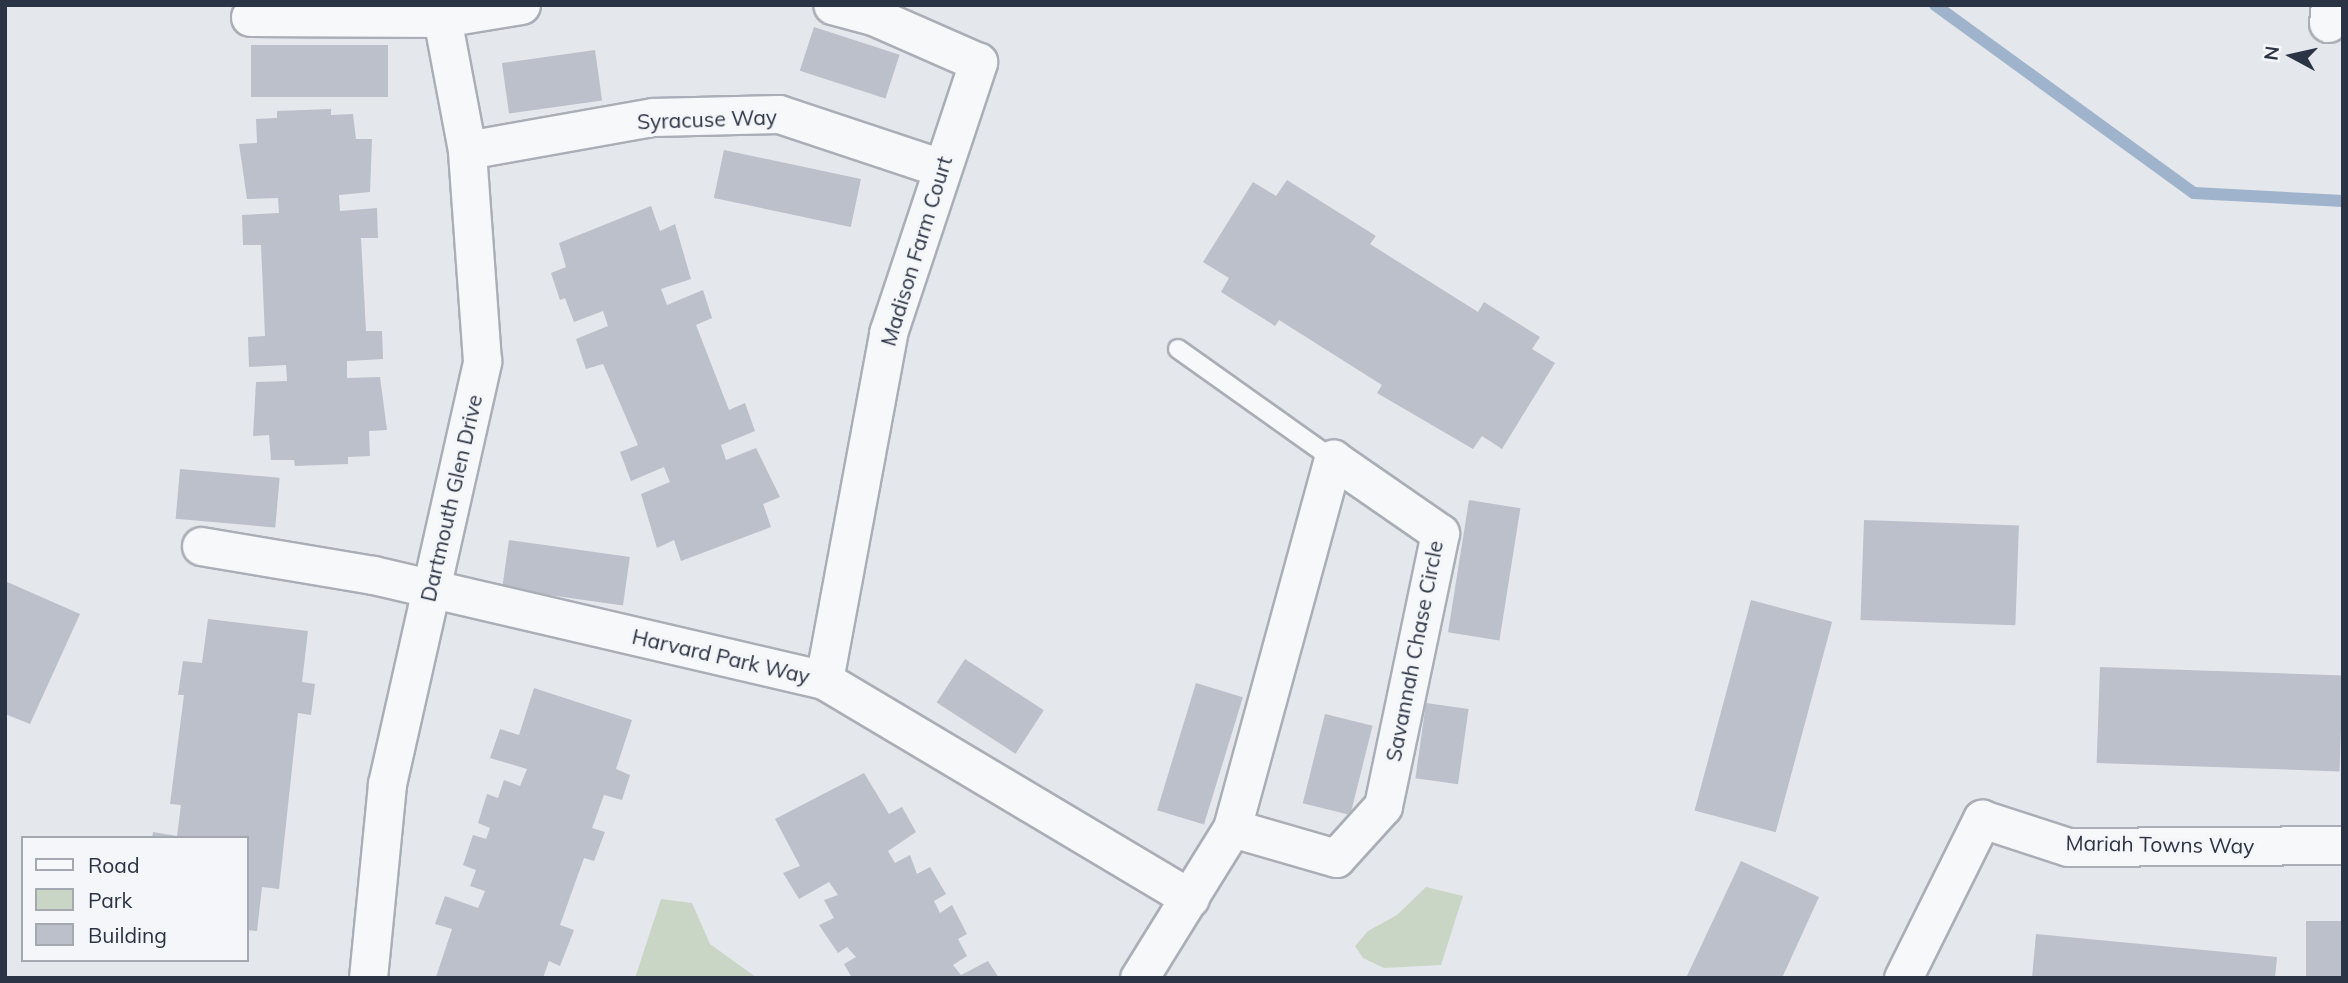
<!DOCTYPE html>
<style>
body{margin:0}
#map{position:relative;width:2348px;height:983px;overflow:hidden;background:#e4e7ec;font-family:Mulish,sans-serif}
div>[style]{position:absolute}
.green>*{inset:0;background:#c9d6c5}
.stream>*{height:12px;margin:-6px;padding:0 6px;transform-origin:6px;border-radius:6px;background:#9fb4cc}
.building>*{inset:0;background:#bbc0ca;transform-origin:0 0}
.roads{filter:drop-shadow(2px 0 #a9aeb7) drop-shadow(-2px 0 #a9aeb7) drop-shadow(0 2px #a9aeb7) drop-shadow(0 -2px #a9aeb7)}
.service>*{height:18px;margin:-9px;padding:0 9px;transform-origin:9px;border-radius:9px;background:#f7f8fa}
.minor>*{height:37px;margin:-18.5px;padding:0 18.5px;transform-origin:18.5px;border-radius:18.5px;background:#f7f8fa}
span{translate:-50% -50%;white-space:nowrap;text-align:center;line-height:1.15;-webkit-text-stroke:6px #f4f6f9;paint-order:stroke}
.street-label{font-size:21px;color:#2b3445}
.frame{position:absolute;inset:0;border:7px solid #2b3445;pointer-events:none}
.legend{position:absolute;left:21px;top:836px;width:228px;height:126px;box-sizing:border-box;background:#f4f6f9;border:2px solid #a4a8b1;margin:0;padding:9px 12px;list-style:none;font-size:21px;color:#2b3445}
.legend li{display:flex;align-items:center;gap:14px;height:35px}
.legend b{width:35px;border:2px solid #a4a8b1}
.north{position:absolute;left:2257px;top:21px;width:70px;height:70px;-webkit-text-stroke:5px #f4f6f9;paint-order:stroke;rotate:278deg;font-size:19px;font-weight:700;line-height:28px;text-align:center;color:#2b3445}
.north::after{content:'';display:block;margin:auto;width:24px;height:32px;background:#2b3445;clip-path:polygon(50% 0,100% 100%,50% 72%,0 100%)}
</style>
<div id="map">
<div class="green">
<div style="clip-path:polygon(1426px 887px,1463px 896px,1441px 965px,1384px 968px,1363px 958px,1355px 946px,1368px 931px,1397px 915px)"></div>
<div style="clip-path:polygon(661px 899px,692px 903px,710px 944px,757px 978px,635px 978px)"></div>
</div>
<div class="stream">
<div style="left:1935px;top:5px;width:320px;rotate:36deg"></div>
<div style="left:2194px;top:193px;width:149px;rotate:3.1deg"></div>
</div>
<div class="building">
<div style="left:814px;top:27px;width:90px;height:46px;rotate:18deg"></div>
<div style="left:388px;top:45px;width:52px;height:137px;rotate:90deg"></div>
<div style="left:595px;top:50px;width:51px;height:94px;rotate:82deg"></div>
<div style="clip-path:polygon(331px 109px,331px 115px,353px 114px,356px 139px,372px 139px,370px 192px,339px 195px,340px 211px,377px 208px,378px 238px,361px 238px,366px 331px,382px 331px,383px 359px,347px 361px,347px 378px,380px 377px,387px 430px,369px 431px,370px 456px,348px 457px,348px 464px,295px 466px,294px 460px,271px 460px,269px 435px,253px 436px,256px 382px,287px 381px,286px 365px,249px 367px,248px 337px,265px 336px,261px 245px,243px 245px,242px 215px,279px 213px,278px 198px,247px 199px,239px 144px,257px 143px,256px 119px,277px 118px,277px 111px)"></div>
<div style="left:724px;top:150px;width:140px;height:49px;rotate:12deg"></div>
<div style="clip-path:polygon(1287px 180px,1376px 236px,1370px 244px,1478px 312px,1484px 302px,1540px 337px,1532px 349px,1555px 363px,1502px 449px,1482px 436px,1473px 449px,1377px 393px,1382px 385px,1279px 320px,1275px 326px,1221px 292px,1229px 278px,1203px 262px,1253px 182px,1276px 196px)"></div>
<div style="clip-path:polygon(651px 206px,660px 231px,675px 224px,691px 279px,661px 289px,667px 305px,703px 290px,712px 318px,696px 325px,729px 410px,745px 403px,755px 431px,721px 445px,726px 460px,756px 448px,780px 497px,763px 504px,771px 527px,681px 561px,674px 540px,657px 548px,641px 494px,670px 482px,664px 467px,631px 481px,620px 452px,638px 445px,603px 364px,586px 369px,576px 339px,608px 326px,603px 311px,574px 322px,565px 298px,560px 300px,551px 273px,566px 267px,559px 243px)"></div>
<div style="left:180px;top:469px;width:100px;height:50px;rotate:5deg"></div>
<div style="left:1469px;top:500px;width:52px;height:134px;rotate:9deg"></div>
<div style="left:1864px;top:520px;width:155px;height:100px;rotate:2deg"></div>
<div style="left:509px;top:540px;width:122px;height:49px;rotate:8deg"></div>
<div style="clip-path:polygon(5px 581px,80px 614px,30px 724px,5px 714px)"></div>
<div style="left:1751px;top:600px;width:84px;height:218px;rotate:15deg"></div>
<div style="clip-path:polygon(208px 619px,308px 631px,302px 682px,315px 684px,311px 715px,298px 713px,279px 889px,262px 887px,257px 931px,247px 930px,247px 838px,152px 838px,153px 832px,177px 836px,181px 805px,170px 804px,184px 695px,178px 695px,183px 661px,202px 663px)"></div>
<div style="left:965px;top:659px;width:94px;height:52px;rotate:33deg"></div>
<div style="left:2100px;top:667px;width:243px;height:96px;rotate:2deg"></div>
<div style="left:1196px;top:683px;width:49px;height:133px;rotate:17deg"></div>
<div style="clip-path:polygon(534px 688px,632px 720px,616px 769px,630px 775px,622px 800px,604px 795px,592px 828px,605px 832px,594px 861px,584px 858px,560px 925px,574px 930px,560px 966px,549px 961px,543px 978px,436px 977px,452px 929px,435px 924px,445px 896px,478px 908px,485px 891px,470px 886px,476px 870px,463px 865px,473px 835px,486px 839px,490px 828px,478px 823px,487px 794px,498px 798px,504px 780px,520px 786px,527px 769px,490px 758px,500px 729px,519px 735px)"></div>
<div style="left:1426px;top:703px;width:43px;height:76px;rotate:8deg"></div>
<div style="left:1325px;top:714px;width:49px;height:92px;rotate:14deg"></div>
<div style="clip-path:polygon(864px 773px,889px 814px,902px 807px,916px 832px,888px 851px,895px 863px,910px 855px,917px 874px,930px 867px,946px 894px,934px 901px,940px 913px,952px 905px,967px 934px,958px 939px,967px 956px,953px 965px,961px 975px,988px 961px,999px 978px,852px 978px,844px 964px,856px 957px,847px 947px,838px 953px,819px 925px,834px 918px,824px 900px,838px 895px,829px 882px,799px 899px,783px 873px,800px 866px,775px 819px)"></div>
<div style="clip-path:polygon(1741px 861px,1819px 897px,1782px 978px,1686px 978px)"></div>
<div style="left:2306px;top:921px;width:37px;height:57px"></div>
<div style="clip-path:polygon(2036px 934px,2277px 957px,2275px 978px,2032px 978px)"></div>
</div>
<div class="roads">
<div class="service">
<div style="left:1178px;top:349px;width:190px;rotate:35.4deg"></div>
</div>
<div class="minor">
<div style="left:250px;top:17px;width:192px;rotate:0.3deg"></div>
<div style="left:442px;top:18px;width:80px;rotate:-9.3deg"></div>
<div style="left:2328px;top:23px;width:18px;rotate:-84deg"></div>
<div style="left:467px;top:150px;width:189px;rotate:-10.1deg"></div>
<div style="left:653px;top:117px;width:126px;rotate:-1.4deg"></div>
<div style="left:779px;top:114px;width:171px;rotate:18.4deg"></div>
<div style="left:201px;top:546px;width:174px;rotate:9.6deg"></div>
<div style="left:373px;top:575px;width:463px;rotate:13.1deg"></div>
<div style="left:824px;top:680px;width:426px;rotate:30.8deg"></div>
<div style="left:824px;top:680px;width:353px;rotate:-79.5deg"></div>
<div style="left:888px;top:333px;width:286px;rotate:-71.6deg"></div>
<div style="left:978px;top:62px;width:115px;rotate:-156.3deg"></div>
<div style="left:873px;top:16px;width:42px;rotate:-165deg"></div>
<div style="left:368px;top:978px;width:195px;rotate:-84.4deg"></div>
<div style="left:387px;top:784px;width:434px;rotate:-77.3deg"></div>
<div style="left:482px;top:361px;width:212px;rotate:-94.1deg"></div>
<div style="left:467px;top:150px;width:134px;rotate:-100.7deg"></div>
<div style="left:1139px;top:978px;width:176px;rotate:-58.2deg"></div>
<div style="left:1232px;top:828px;width:383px;rotate:-74.7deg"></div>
<div style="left:1333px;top:459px;width:130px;rotate:34.7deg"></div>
<div style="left:1440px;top:533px;width:279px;rotate:101.8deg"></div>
<div style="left:1383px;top:806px;width:70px;rotate:132.1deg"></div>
<div style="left:1336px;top:858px;width:108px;rotate:-163.9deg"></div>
<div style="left:1903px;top:978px;width:178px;rotate:-63.6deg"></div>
<div style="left:1982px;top:819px;width:90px;rotate:18deg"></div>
<div style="left:2068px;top:847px;width:275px;rotate:-0.4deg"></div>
</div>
</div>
<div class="street-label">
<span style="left:707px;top:119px;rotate:-2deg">Syracuse Way</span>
<span style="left:916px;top:251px;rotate:-73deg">Madison Farm Court</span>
<span style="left:451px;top:498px;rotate:-77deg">Dartmouth Glen Drive</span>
<span style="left:1414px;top:651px;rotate:-79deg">Savannah Chase Circle</span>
<span style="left:721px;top:656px;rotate:13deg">Harvard Park Way</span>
<span style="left:2160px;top:844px;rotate:1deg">Mariah Towns Way</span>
</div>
<div class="frame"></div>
<ul class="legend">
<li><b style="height:9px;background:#f7f8fa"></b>Road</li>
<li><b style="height:19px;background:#c9d6c5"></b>Park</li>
<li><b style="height:19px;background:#bbc0ca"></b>Building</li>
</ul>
<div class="north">N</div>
</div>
